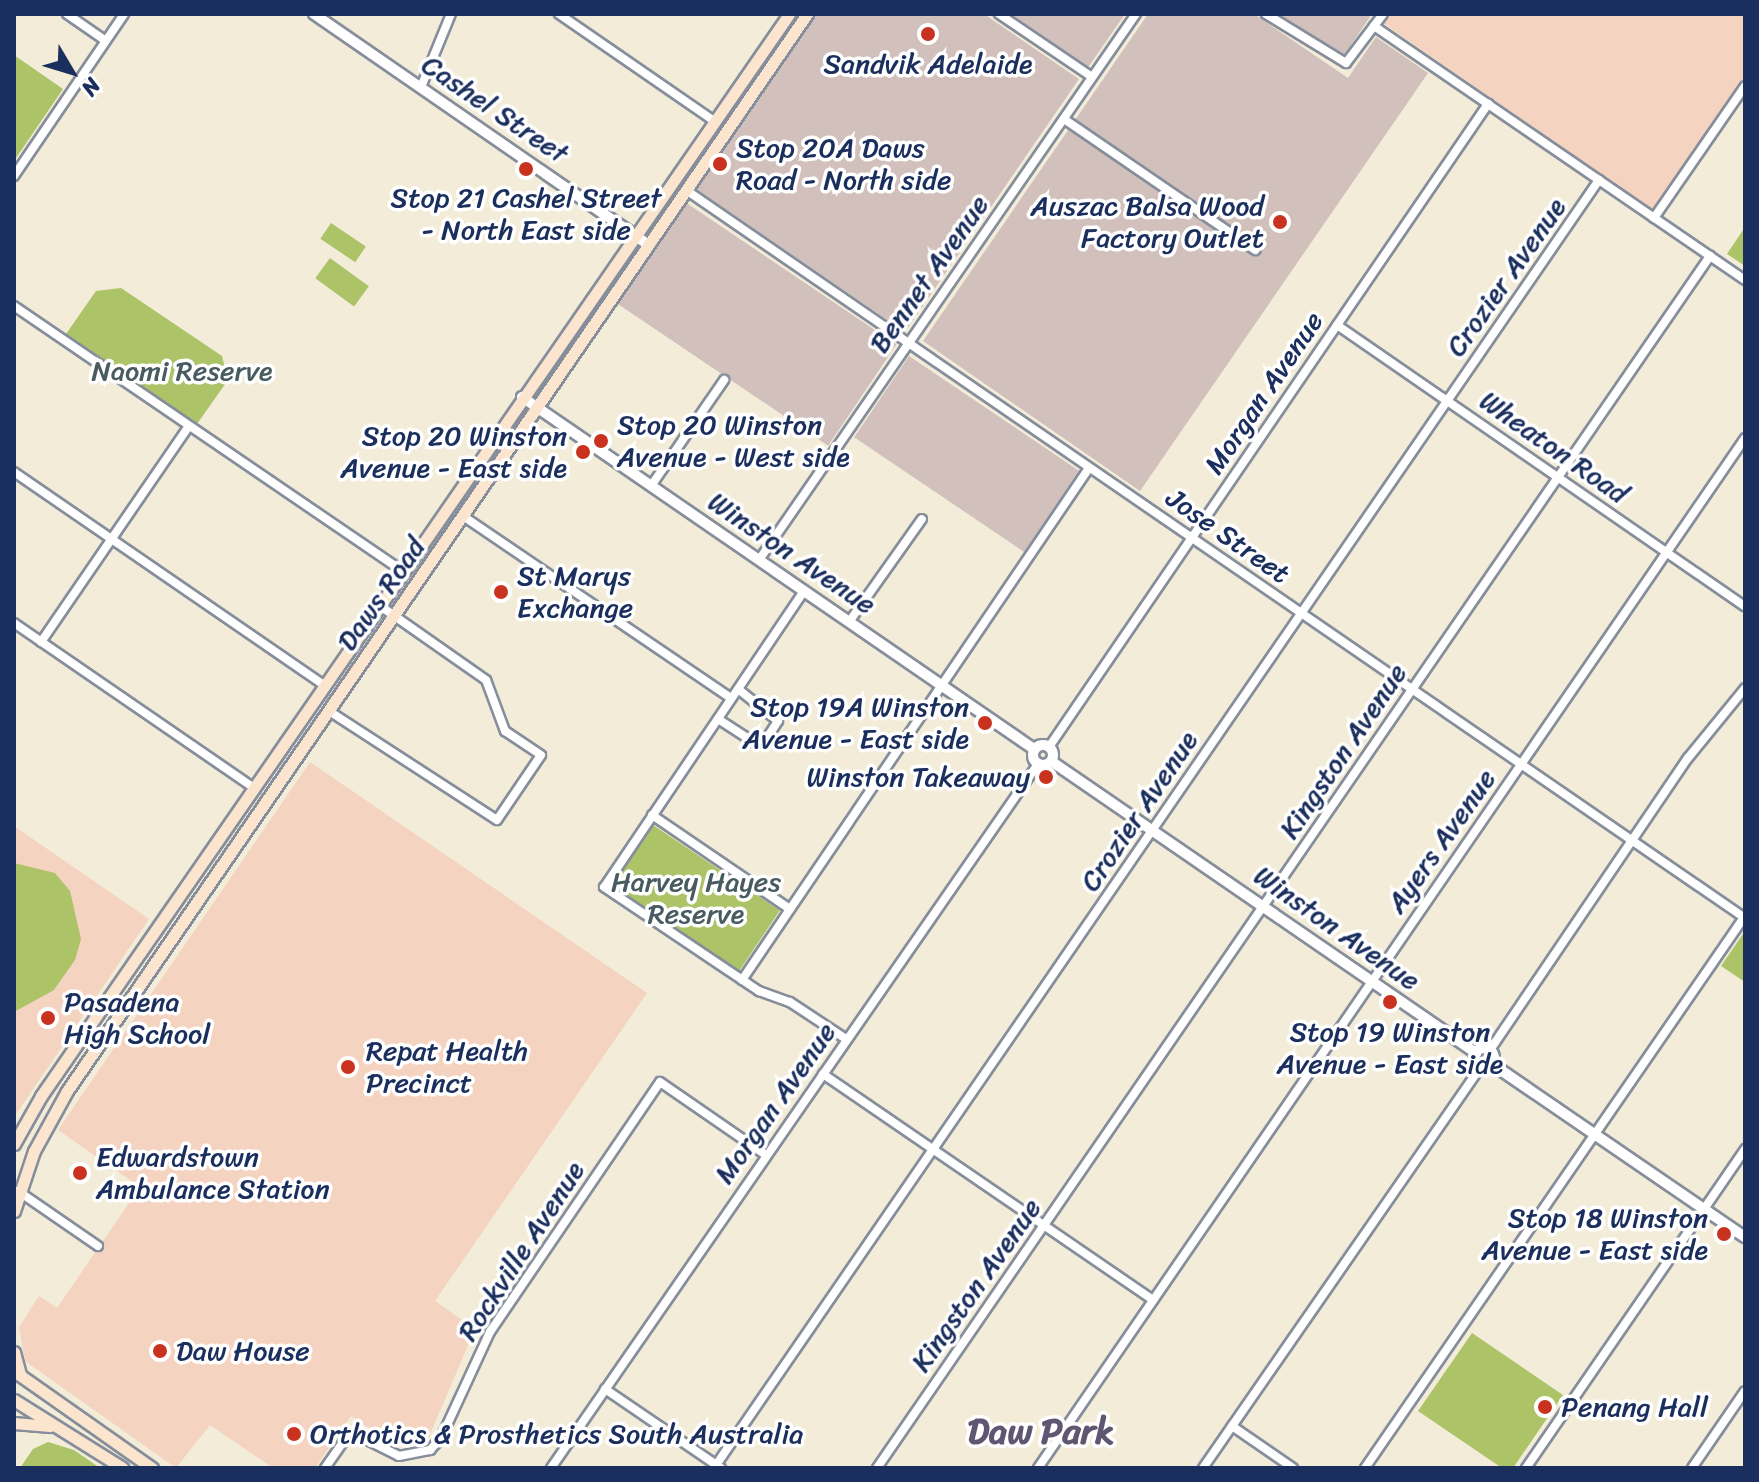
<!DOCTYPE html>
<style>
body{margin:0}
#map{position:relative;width:1759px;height:1482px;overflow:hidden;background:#f2ecd8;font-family:Sriracha,sans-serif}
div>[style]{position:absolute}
.built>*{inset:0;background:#f5d3c1}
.industrial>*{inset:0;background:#d1c0bc;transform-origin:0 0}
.green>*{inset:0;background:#adc368;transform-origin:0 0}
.roads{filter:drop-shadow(2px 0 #868e9b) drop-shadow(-2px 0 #868e9b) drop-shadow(0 2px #868e9b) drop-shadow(0 -2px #868e9b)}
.minor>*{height:8px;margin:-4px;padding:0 4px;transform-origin:4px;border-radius:4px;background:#fff}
.tertiary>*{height:10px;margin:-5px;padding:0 5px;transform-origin:5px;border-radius:5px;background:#fff}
.tertiary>.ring{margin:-5px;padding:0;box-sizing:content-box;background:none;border:10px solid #fff;border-radius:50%}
.secondary>*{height:11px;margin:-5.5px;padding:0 5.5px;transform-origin:5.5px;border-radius:5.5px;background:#fbe5cf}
.dots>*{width:22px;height:22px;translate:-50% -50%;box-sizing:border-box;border:4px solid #fff;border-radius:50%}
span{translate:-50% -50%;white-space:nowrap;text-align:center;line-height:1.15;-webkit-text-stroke:7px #fff;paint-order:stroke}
.poi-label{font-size:28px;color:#1b2f5e}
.left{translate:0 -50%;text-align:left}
.right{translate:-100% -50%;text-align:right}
.street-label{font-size:28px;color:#1b2f5e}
.park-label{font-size:28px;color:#475b61}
.district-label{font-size:36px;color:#5f5772;font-weight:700}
.frame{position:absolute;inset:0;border:16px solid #1b2f5e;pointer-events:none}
.north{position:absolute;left:32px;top:32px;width:80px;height:80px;-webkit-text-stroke:6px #fff;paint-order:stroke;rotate:128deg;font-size:22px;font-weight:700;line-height:32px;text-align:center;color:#1b2f5e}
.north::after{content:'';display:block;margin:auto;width:28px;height:36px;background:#1b2f5e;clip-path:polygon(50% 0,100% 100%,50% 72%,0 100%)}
</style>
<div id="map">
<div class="built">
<div style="clip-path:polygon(1390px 14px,1745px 14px,1745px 77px,1653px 210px,1383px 23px)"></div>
<div style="clip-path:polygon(310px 762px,647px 993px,435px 1301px,475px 1329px,428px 1439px,395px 1445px,351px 1416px,315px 1468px,273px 1468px,210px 1425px,176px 1468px,25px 1361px,19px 1327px,39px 1296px,57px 1308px,140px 1187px,58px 1130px)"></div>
<div style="clip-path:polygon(14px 826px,149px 919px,14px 1117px)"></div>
</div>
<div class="industrial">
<div style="clip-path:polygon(816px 14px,984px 14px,1079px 79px,905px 332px,696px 189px)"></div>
<div style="clip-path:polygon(1006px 14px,1125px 14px,1087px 69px)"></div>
<div style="clip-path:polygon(1148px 14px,1254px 14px,1348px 78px,1376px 37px,1428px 73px,1140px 491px,923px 341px)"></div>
<div style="clip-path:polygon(1279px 14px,1372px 14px,1342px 58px)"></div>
<div style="left:685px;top:202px;width:255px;height:122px;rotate:34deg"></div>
<div style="left:909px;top:356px;width:205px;height:98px;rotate:34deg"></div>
</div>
<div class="green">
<div style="clip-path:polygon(14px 55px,63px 89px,14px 161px)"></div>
<div style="left:331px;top:223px;width:42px;height:19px;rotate:34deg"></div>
<div style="clip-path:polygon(1745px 227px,1745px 266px,1727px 254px)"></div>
<div style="left:330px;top:258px;width:48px;height:25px;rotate:36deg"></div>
<div style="clip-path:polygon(121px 288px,222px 356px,228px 380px,197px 424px,66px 334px,96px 291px)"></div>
<div style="left:653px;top:825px;width:153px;height:74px;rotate:34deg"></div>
<div style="clip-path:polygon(14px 863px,55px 873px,70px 891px,81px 939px,75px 960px,54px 990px,14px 1012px)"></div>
<div style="clip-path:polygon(1745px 931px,1745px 982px,1721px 966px)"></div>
<div style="clip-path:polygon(1472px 1333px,1563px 1395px,1513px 1468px,1502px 1468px,1418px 1411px)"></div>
<div style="clip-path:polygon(48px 1442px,74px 1450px,100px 1468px,20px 1468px,33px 1449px)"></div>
</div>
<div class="roads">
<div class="minor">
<div style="left:67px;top:14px;width:47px;rotate:34.7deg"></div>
<div style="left:559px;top:14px;width:188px;rotate:34.6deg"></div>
<div style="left:999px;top:14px;width:112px;rotate:34.1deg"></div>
<div style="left:1266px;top:14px;width:94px;rotate:31.5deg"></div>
<div style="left:1346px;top:63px;width:61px;rotate:-52.9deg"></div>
<div style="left:1374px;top:26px;width:450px;rotate:34.4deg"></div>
<div style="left:421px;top:87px;width:79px;rotate:-67.7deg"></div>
<div style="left:1064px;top:119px;width:232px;rotate:34.4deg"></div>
<div style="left:14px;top:176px;width:196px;rotate:-55.8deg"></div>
<div style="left:686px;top:190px;width:1285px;rotate:34.51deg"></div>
<div style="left:1654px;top:218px;width:160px;rotate:-55.4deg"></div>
<div style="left:14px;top:306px;width:470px;rotate:34.3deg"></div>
<div style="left:1337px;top:325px;width:495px;rotate:34.6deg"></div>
<div style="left:14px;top:472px;width:376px;rotate:34.5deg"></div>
<div style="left:651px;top:486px;width:129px;rotate:-55.4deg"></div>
<div style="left:463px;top:516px;width:324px;rotate:34.2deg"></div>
<div style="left:759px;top:560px;width:664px;rotate:-55.38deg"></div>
<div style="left:804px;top:591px;width:357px;rotate:124deg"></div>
<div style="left:604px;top:887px;width:187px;rotate:33.9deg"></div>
<div style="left:759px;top:991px;width:33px;rotate:20deg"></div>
<div style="left:790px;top:1002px;width:67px;rotate:33.5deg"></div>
<div style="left:849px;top:622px;width:126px;rotate:-54.7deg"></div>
<div style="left:14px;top:623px;width:290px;rotate:34.5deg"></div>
<div style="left:41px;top:642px;width:260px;rotate:-55.6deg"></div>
<div style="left:329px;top:711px;width:200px;rotate:33deg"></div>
<div style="left:497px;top:820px;width:78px;rotate:-55.9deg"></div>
<div style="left:541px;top:755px;width:43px;rotate:-146.3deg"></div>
<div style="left:505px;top:731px;width:54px;rotate:-110.4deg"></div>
<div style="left:486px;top:680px;width:131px;rotate:-145deg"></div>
<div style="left:718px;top:719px;width:44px;rotate:33deg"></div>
<div style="left:755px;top:743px;width:10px;rotate:-11deg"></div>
<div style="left:765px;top:741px;width:24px;rotate:-57deg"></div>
<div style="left:778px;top:721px;width:51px;rotate:-141.3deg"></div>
<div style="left:1049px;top:747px;width:779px;rotate:-55.68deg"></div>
<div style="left:652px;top:815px;width:167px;rotate:34.3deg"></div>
<div style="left:742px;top:980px;width:619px;rotate:-55.87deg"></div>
<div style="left:1490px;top:1050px;width:353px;rotate:-55.9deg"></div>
<div style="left:1688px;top:758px;width:90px;rotate:-50.8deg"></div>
<div style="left:823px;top:1074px;width:400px;rotate:34.4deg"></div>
<div style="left:18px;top:1191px;width:97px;rotate:34.5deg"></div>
<div style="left:605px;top:1389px;width:140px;rotate:34.3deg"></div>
<div style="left:1232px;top:1426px;width:74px;rotate:34.5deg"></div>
<div style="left:325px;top:1468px;width:35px;rotate:-55deg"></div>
<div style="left:345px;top:1439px;width:11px;rotate:-27deg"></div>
<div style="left:355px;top:1434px;width:49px;rotate:26.6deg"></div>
<div style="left:399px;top:1456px;width:32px;rotate:-11deg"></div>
<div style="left:430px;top:1450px;width:16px;rotate:-47deg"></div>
<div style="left:441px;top:1438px;width:117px;rotate:-65.2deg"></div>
<div style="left:490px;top:1332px;width:302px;rotate:-55.8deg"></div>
<div style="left:660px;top:1082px;width:129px;rotate:34.6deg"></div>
<div style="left:551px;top:1468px;width:856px;rotate:-55.33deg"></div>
<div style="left:714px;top:1468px;width:1563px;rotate:-55.51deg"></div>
<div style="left:877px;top:1468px;width:1471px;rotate:-55.5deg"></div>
<div style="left:1038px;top:1468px;width:1249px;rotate:-55.53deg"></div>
<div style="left:1203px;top:1468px;width:488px;rotate:-55.3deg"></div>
<div style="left:1365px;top:1468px;width:670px;rotate:-55.46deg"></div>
<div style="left:1526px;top:1468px;width:387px;rotate:-55.5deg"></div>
<div style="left:1692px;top:1468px;width:93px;rotate:-55.5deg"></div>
</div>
<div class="tertiary">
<div style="left:314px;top:14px;width:406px;rotate:34.6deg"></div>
<div style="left:522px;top:397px;width:621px;rotate:34.51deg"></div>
<div class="ring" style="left:1033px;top:745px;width:10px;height:10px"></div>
<div style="left:1051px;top:761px;width:516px;rotate:34.49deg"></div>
<div class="ring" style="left:1474px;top:1048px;width:10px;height:10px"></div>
<div style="left:1492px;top:1064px;width:306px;rotate:34.4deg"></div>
</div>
<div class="secondary">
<div style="left:14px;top:1144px;width:55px;rotate:-60.6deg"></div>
<div style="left:41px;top:1096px;width:1315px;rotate:-55.34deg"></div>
<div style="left:14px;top:1211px;width:63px;rotate:-71.6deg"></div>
<div style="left:34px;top:1151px;width:68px;rotate:-61.2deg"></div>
<div style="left:67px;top:1091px;width:1307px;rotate:-55.51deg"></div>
<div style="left:14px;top:1352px;width:24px;rotate:75deg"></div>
<div style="left:14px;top:1371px;width:169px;rotate:35.1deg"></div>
<div style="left:14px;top:1400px;width:128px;rotate:32deg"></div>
<div style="left:14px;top:1423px;width:36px;rotate:5deg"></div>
</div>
</div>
<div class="dots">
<div style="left:928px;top:34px;background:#c8321e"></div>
<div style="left:720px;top:164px;background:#c8321e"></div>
<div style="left:526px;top:169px;background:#c8321e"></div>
<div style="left:1280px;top:222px;background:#c8321e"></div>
<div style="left:601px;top:441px;background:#c8321e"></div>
<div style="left:583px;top:452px;background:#c8321e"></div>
<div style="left:501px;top:592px;background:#c8321e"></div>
<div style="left:985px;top:723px;background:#c8321e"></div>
<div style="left:1046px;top:777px;background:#c8321e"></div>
<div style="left:1390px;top:1002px;background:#c8321e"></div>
<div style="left:48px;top:1018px;background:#c8321e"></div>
<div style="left:348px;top:1067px;background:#c8321e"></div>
<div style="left:80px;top:1173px;background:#c8321e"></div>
<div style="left:1724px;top:1234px;background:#c8321e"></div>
<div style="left:160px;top:1351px;background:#c8321e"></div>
<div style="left:1545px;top:1407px;background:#c8321e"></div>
<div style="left:294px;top:1434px;background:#c8321e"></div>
</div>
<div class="poi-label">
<span style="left:928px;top:64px">Sandvik Adelaide</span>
<span class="left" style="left:736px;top:164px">Stop 20A Daws<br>Road - North side</span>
<span style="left:526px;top:214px">Stop 21 Cashel Street<br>- North East side</span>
<span class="right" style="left:1264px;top:222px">Auszac Balsa Wood<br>Factory Outlet</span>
<span class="left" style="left:617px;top:441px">Stop 20 Winston<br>Avenue - West side</span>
<span class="right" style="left:567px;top:452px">Stop 20 Winston<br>Avenue - East side</span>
<span class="left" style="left:517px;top:592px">St Marys<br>Exchange</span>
<span class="right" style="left:969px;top:723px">Stop 19A Winston<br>Avenue - East side</span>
<span class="right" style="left:1030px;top:777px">Winston Takeaway</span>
<span class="left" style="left:64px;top:1018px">Pasadena<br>High School</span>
<span style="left:1390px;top:1048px">Stop 19 Winston<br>Avenue - East side</span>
<span class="left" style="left:366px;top:1067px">Repat Health<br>Precinct</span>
<span class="left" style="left:96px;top:1173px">Edwardstown<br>Ambulance Station</span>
<span class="right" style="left:1708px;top:1234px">Stop 18 Winston<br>Avenue - East side</span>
<span class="left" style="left:176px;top:1351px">Daw House</span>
<span class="left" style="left:1561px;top:1407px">Penang Hall</span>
<span class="left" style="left:310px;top:1434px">Orthotics &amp; Prosthetics South Australia</span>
</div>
<div class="street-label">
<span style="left:495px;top:109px;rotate:34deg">Cashel Street</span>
<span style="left:929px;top:274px;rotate:-55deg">Bennet Avenue</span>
<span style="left:1506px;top:277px;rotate:-55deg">Crozier Avenue</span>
<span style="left:1264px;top:393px;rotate:-56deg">Morgan Avenue</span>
<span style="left:1554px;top:447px;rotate:35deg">Wheaton Road</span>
<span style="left:1228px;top:536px;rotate:35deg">Jose Street</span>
<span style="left:792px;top:553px;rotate:34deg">Winston Avenue</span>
<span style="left:381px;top:594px;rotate:-55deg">Daws Road</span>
<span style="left:1343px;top:751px;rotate:-56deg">Kingston Avenue</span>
<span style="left:1139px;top:811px;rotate:-56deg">Crozier Avenue</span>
<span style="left:1441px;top:841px;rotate:-55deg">Ayers Avenue</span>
<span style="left:1337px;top:928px;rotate:35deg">Winston Avenue</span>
<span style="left:775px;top:1103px;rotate:-55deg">Morgan Avenue</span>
<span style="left:521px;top:1251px;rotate:-57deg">Rockville Avenue</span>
<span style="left:976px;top:1285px;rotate:-55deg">Kingston Avenue</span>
</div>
<div class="park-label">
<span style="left:182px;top:371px">Naomi Reserve</span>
<span style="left:696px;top:898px">Harvey Hayes<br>Reserve</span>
</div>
<div class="district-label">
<span style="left:1041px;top:1432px">Daw Park</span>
</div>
<div class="frame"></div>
<div class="north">N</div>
</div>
